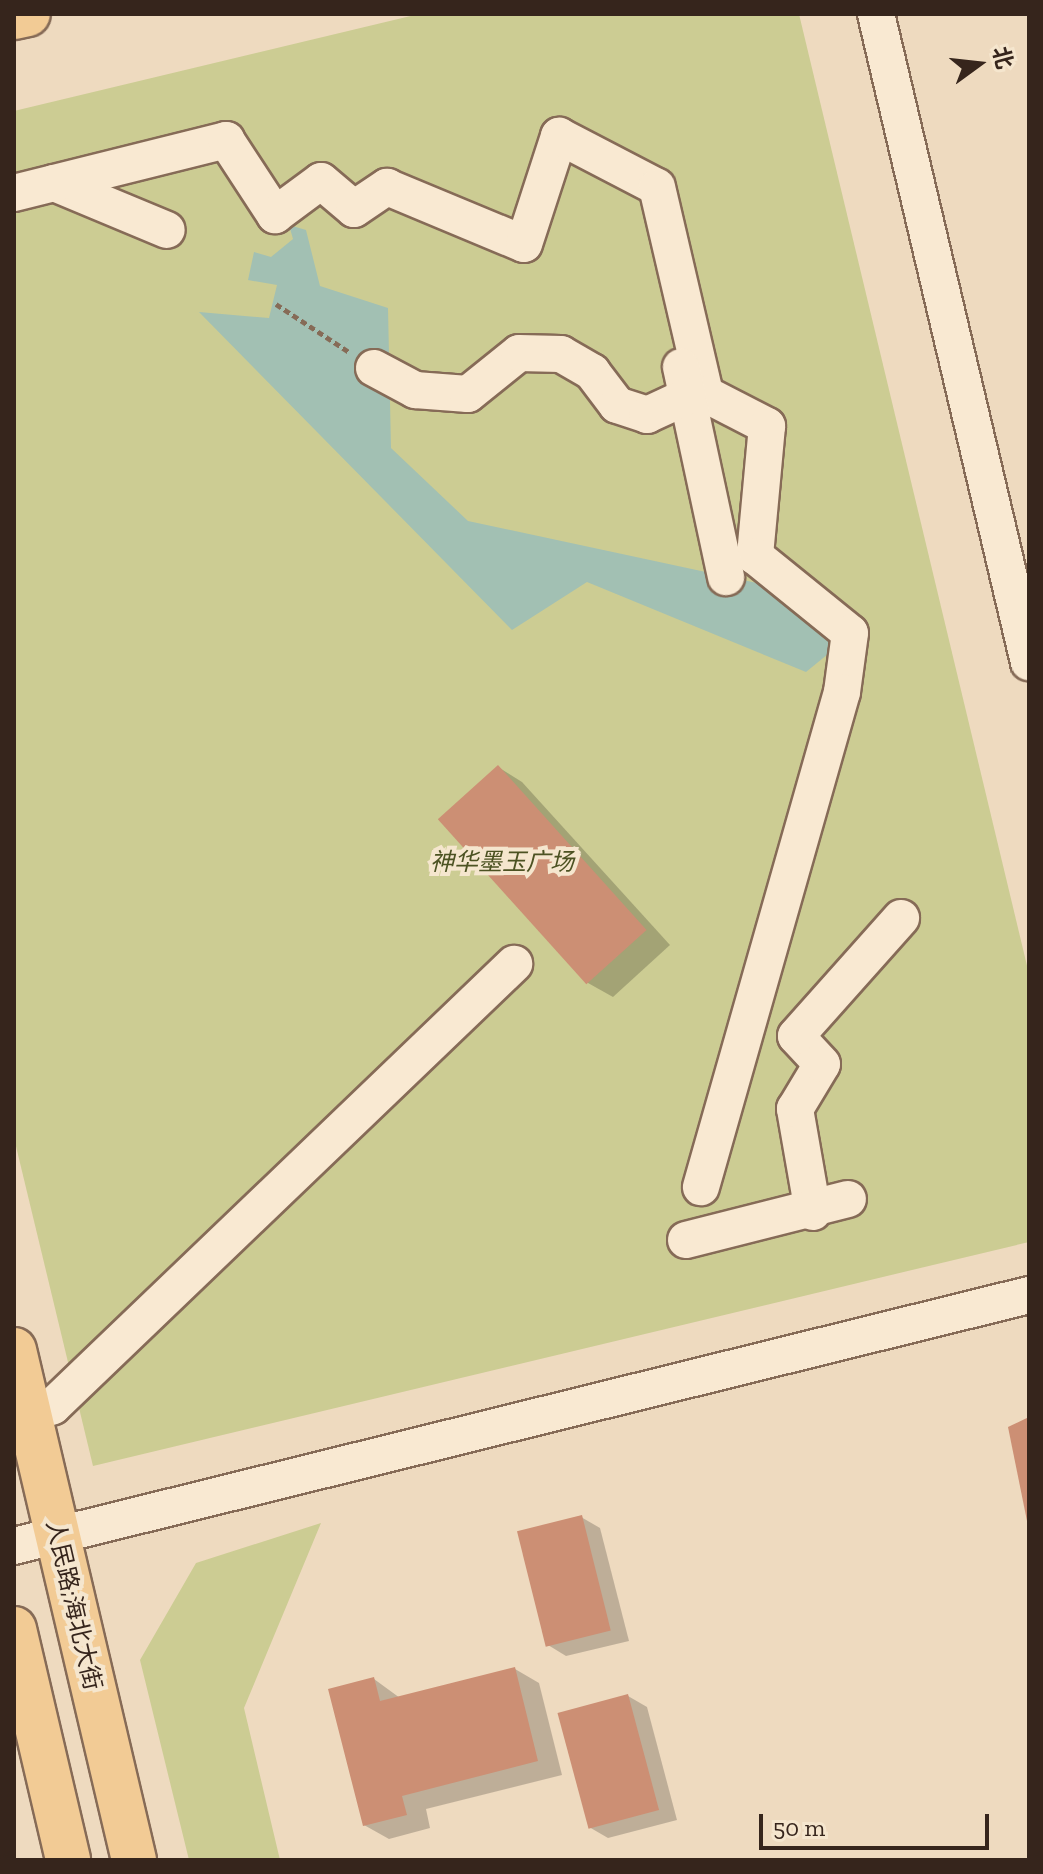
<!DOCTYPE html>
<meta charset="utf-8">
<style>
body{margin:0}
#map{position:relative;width:1043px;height:1874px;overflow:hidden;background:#eedabf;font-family:"Zilla Slab","Noto Sans SC",serif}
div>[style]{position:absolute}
.green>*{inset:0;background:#cccc93}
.water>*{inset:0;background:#a2c0b3}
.shadow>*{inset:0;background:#0003}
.building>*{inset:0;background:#cc8f74;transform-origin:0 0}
.path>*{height:5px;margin-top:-2.5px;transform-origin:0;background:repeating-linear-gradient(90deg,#866b57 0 6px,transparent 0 10px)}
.roads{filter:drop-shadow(2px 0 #866b57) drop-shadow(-2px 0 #866b57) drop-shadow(0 2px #866b57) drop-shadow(0 -2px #866b57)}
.minor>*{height:36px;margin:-18px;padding:0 18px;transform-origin:18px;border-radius:18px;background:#f9e9d2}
.major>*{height:44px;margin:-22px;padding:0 22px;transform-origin:22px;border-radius:22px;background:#f2cb95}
span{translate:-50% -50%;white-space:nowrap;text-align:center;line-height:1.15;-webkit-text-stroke:8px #f5e6ce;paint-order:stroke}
.park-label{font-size:24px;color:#4c5222;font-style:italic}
.street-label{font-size:24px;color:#36251c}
.frame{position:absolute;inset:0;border:16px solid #36251c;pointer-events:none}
.north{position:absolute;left:939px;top:24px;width:80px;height:80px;-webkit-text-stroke:6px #f5e6ce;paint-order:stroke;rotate:75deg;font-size:22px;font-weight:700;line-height:32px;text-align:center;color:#36251c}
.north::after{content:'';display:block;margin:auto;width:28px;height:36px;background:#36251c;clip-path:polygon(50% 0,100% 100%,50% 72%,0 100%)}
.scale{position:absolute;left:759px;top:1814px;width:230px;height:36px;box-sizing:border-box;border:4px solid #36251c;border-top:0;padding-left:10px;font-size:24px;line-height:28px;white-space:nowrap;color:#36251c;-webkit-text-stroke:6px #f5e6ce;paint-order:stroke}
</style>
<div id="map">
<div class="green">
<div style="clip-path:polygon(419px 14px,799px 14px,1029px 974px,1029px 1242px,93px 1466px,14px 1138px,14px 111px)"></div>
<div style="clip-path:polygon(321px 1523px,244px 1708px,280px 1860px,189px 1860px,140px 1660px,196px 1563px)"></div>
</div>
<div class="water">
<div style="clip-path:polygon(289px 225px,306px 230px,320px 286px,388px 308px,391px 448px,468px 521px,790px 590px,839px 645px,806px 672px,587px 582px,512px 630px,199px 312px,269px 318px,277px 285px,248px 280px,254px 252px,271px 257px,293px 239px)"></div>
</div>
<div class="shadow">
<div style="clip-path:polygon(498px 767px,522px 782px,670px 945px,613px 997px,588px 983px)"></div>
<div style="clip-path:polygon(581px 1517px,600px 1528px,629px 1641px,566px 1656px,548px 1645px)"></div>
<div style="clip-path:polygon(515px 1669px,539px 1683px,562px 1775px,426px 1809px,430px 1828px,389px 1839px,364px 1825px,374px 1679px,400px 1698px)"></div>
<div style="clip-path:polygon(628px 1696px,647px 1707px,677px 1820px,608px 1838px,589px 1827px)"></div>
</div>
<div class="building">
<div style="left:498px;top:765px;width:222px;height:81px;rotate:48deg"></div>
<div style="clip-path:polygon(1029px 1417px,1029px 1526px,1028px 1526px,1008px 1427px)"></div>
<div style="left:582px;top:1515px;width:119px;height:67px;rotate:76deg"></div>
<div style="clip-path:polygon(515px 1667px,538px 1761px,402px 1796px,407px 1815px,363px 1826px,328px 1689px,374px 1677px,380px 1701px)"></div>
<div style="left:628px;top:1694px;width:120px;height:73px;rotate:75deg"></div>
</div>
<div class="path">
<div style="left:276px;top:304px;width:87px;rotate:33.3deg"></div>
</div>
<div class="roads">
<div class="minor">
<div style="left:876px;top:14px;width:666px;rotate:76.72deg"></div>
<div style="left:54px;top:183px;width:122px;rotate:22.6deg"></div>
<div style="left:14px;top:193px;width:219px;rotate:-14deg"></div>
<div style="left:226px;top:140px;width:90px;rotate:56.8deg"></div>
<div style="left:275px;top:215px;width:57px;rotate:-36.5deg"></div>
<div style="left:321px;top:181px;width:43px;rotate:40.3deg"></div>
<div style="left:354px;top:209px;width:40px;rotate:-34deg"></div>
<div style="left:387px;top:187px;width:148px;rotate:22.6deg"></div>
<div style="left:524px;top:244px;width:114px;rotate:-72deg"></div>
<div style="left:559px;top:136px;width:110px;rotate:27.5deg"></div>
<div style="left:657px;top:187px;width:212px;rotate:76.9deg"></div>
<div style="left:705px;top:394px;width:70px;rotate:27.3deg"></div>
<div style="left:767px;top:426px;width:131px;rotate:95.3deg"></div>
<div style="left:755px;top:556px;width:122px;rotate:39deg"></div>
<div style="left:850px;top:633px;width:60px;rotate:97.7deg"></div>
<div style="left:842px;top:692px;width:515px;rotate:105.9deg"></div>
<div style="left:681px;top:367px;width:215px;rotate:77.9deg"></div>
<div style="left:374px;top:368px;width:47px;rotate:28.2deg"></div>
<div style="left:415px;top:390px;width:53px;rotate:4.3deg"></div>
<div style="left:468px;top:394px;width:65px;rotate:-38.8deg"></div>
<div style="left:519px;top:353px;width:42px;rotate:1.4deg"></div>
<div style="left:561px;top:354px;width:36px;rotate:30deg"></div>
<div style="left:592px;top:372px;width:41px;rotate:52.9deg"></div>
<div style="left:617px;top:405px;width:32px;rotate:18deg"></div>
<div style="left:647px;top:415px;width:45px;rotate:-24.9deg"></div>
<div style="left:813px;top:1212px;width:105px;rotate:-99.9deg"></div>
<div style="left:795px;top:1109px;width:52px;rotate:-59deg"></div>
<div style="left:822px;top:1064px;width:38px;rotate:-133deg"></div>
<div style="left:796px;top:1036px;width:158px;rotate:-48.3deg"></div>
<div style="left:686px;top:1240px;width:167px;rotate:-14.2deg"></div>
<div style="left:29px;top:1414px;width:25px;rotate:-18deg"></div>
<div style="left:53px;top:1406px;width:639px;rotate:-43.79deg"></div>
<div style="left:14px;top:1546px;width:1046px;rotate:-13.89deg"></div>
</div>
<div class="major">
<div style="left:14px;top:17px;width:14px;rotate:-12deg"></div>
<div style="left:14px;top:1350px;width:524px;rotate:76.76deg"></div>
<div style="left:14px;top:1629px;width:237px;rotate:76.8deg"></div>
</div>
</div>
<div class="park-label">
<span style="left:502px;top:862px">神华墨玉广场</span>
</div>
<div class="street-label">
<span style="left:74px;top:1605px;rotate:77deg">人民路;海北大街</span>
</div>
<div class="frame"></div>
<div class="north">北</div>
<div class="scale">50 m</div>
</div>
